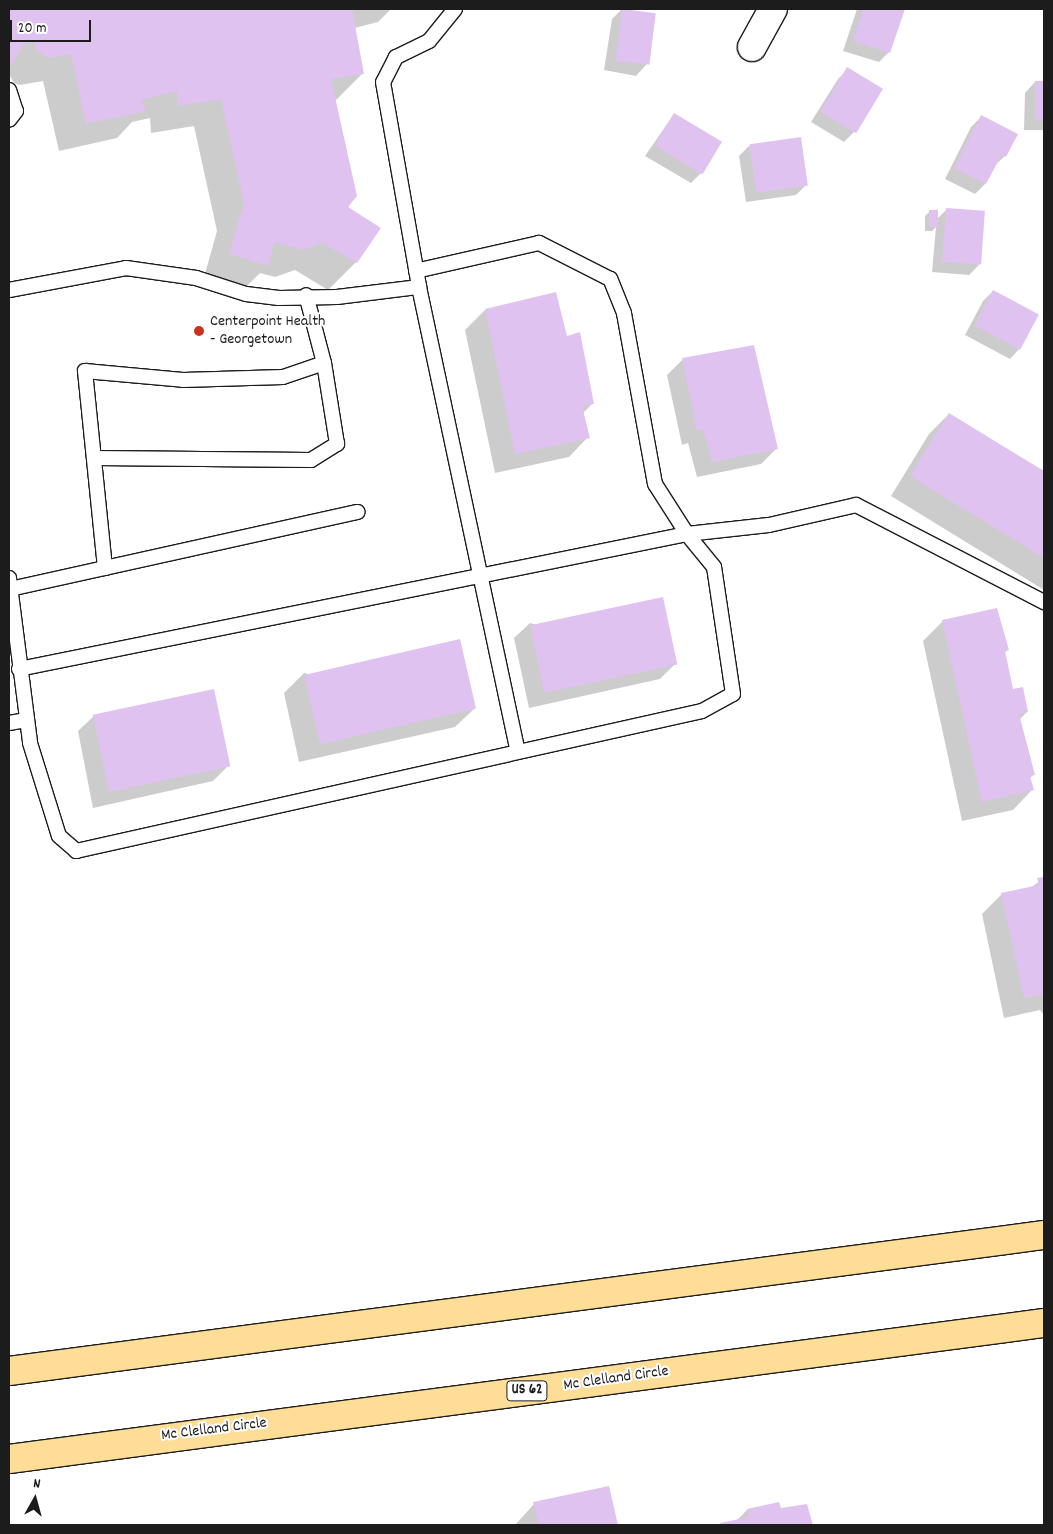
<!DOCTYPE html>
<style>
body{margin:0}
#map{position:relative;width:1053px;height:1534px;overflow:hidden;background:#fff;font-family:Dekko,sans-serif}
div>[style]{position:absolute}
.shadow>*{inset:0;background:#0003}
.building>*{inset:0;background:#e0c2f0;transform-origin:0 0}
.roads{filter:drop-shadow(1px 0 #1c1c1c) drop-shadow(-1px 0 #1c1c1c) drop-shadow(0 1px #1c1c1c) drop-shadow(0 -1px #1c1c1c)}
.service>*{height:14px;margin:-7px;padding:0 7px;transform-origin:7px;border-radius:7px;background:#fff}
.minor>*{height:28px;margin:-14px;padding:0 14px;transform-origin:14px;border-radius:14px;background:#fff}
.trunk>*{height:28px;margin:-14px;padding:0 14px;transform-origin:14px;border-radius:14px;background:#fedd96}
.dots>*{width:14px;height:14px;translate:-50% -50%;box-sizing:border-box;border:2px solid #fff;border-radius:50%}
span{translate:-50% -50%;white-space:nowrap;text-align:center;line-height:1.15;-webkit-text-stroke:4px #fff;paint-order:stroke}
.shield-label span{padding:1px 4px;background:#fff;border:1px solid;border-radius:4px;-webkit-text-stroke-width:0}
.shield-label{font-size:15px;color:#1c1c1c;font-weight:700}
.poi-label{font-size:16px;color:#1c1c1c}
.left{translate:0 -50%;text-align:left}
.street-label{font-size:16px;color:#1c1c1c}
.frame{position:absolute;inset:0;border:10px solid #1c1c1c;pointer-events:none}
.north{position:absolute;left:10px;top:1474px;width:50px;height:50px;-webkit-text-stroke:4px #fff;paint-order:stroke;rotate:7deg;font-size:14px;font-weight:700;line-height:20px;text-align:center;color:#1c1c1c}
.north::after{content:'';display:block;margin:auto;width:18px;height:22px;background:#1c1c1c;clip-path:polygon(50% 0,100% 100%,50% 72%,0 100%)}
.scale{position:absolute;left:10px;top:20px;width:81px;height:22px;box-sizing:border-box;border:2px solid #1c1c1c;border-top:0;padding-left:6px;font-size:15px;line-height:18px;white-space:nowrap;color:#1c1c1c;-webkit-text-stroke:4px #fff;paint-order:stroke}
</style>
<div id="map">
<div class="shadow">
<div style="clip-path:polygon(9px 9px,391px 9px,378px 22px,354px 28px,362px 74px,335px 101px,356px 262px,328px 290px,295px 270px,275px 277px,260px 273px,240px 293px,203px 281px,217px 231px,194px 126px,151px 133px,150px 118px,132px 122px,117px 138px,59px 151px,43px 81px,20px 85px,14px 83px,9px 74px)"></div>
<div style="clip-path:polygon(622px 9px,655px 14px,646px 65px,636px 76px,604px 70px,612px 19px)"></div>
<div style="clip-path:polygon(857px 9px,903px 9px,889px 52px,879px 62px,843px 51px)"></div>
<div style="clip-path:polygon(848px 69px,881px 89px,854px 132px,844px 142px,811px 122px,838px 79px)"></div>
<div style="clip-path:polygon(1035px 82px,1044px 83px,1044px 130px,1024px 130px,1025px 93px)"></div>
<div style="clip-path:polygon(674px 114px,701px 173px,691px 183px,645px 156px)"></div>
<div style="clip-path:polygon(981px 117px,1005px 156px,994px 166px,985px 184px,975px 194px,945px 179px,971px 127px)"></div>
<div style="clip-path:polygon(749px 146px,806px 185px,796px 195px,746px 202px,739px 156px)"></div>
<div style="clip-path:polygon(947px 209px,979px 265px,969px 275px,932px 272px,936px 227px,932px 231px,925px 231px,925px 216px,930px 211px,936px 220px)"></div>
<div style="clip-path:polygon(993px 291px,1038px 315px,1020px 348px,1010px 359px,965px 335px,983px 301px)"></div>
<div style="clip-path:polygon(485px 310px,593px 403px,583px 413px,588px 437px,569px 457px,495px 473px,465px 330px)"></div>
<div style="clip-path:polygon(682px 360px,777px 448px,761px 464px,697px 477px,688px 443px,682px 445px,667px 375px)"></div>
<div style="clip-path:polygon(949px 414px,1044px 472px,1044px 590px,891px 496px,929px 434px)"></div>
<div style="clip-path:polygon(943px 621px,1008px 650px,1004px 653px,1012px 691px,1027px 712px,1019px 720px,1034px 774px,1030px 778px,1032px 790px,1013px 810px,962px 821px,923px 641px)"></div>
<div style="clip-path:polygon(530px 623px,675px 664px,660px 679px,529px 708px,514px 638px)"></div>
<div style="clip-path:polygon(304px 673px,475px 708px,455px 727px,299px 762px,284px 693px)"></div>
<div style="clip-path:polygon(94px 716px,228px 766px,213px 781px,93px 808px,78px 731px)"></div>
<div style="clip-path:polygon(1044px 878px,1044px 1015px,1040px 1010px,1004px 1018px,982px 914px,1002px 894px,1030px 888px)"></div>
<div style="clip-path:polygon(608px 1488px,616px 1525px,515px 1525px,534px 1504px)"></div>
<div style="clip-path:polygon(778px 1503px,781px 1510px,807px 1506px,811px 1525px,719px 1525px,737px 1520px,747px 1510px)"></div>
</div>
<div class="building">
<div style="clip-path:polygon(9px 9px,352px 9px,364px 74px,331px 79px,357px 196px,348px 207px,381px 228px,357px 263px,323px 243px,303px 250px,274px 242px,268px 266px,229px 254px,244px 203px,221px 99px,178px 106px,177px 91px,141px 100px,146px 111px,86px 124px,71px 54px,48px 58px,36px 50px,34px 42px,24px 44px,9px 68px)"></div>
<div style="left:622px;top:9px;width:34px;height:52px;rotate:7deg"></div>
<div style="clip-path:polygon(863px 9px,905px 9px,890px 53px,853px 41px)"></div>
<div style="left:847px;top:67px;width:42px;height:52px;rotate:31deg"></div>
<div style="left:1035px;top:81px;width:9px;height:39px"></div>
<div style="left:674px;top:113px;width:56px;height:38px;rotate:31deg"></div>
<div style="clip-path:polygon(981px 115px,1018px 134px,1006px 157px,1002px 154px,986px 184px,954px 168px)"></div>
<div style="left:801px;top:137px;width:49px;height:52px;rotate:82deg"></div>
<div style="left:946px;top:208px;width:39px;height:54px;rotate:4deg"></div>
<div style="left:929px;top:210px;width:9px;height:17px"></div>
<div style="left:993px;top:290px;width:52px;height:40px;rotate:28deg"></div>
<div style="clip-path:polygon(556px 292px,567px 336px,580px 332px,594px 404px,582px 406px,590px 438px,515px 454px,485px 309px)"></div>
<div style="clip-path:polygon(754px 345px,778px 449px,712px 462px,703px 429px,697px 431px,682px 358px)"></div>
<div style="clip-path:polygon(949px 413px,1044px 471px,1044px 558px,910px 476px)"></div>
<div style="left:663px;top:597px;width:69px;height:136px;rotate:78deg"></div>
<div style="clip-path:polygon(997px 608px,1009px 650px,1005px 651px,1013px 689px,1023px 687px,1028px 712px,1019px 714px,1035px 775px,1030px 776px,1034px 790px,982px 802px,942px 620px)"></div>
<div style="left:460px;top:639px;width:71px;height:160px;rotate:77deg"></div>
<div style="left:214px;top:689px;width:79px;height:124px;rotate:78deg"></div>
<div style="clip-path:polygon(1044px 877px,1044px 994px,1024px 998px,1001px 893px,1039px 885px,1037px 878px)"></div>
<div style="clip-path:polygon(609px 1486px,618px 1525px,539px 1525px,533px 1502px)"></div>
<div style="clip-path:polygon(779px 1502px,781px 1508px,807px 1504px,813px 1525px,720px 1525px,720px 1523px,749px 1517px,747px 1509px)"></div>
</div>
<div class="roads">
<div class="service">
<div style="left:455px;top:9px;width:41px;rotate:129.1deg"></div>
<div style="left:429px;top:41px;width:37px;rotate:154deg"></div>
<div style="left:396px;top:57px;width:28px;rotate:117deg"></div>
<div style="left:383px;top:82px;width:208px;rotate:80deg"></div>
<div style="left:419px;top:287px;width:473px;rotate:78deg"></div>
<div style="left:9px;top:90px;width:22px;rotate:72deg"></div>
<div style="left:16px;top:111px;width:11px;rotate:128deg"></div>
<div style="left:9px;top:290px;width:119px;rotate:-10.6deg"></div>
<div style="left:126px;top:268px;width:71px;rotate:8.1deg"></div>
<div style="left:196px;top:278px;width:52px;rotate:17.7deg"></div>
<div style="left:246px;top:294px;width:33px;rotate:7deg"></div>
<div style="left:279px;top:298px;width:58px;rotate:-1deg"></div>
<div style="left:337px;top:297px;width:83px;rotate:-7deg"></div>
<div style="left:94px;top:458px;width:217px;rotate:0.5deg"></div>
<div style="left:311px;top:460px;width:31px;rotate:-32deg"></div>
<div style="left:337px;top:444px;width:82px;rotate:-99.1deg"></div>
<div style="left:324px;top:363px;width:70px;rotate:-104.8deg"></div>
<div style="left:105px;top:568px;width:198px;rotate:-95.8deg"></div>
<div style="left:85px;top:371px;width:98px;rotate:5.2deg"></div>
<div style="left:183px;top:380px;width:100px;rotate:-1.7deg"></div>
<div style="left:283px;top:377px;width:43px;rotate:-18.9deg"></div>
<div style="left:9px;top:578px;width:166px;rotate:82.7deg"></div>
<div style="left:30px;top:743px;width:97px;rotate:72.7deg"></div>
<div style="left:59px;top:836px;width:23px;rotate:41deg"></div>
<div style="left:76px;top:851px;width:641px;rotate:-12.61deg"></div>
<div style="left:702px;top:711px;width:35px;rotate:-29deg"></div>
<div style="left:733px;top:694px;width:128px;rotate:-98.5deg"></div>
<div style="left:714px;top:567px;width:43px;rotate:-129.3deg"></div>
<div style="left:687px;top:534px;width:59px;rotate:-122.6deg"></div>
<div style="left:655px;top:484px;width:174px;rotate:-100.3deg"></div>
<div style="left:624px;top:313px;width:37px;rotate:-112deg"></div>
<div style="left:610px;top:279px;width:80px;rotate:-153.1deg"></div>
<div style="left:539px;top:243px;width:126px;rotate:167.2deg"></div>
<div style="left:10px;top:589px;width:356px;rotate:-12.5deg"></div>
<div style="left:19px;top:669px;width:682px;rotate:-11.43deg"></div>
<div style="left:687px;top:534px;width:82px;rotate:-6.3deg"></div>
<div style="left:769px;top:525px;width:89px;rotate:-12.9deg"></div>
<div style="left:856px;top:505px;width:212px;rotate:27.3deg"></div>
<div style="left:9px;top:723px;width:17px;rotate:-10deg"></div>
</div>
<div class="minor">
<div style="left:752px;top:47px;width:43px;rotate:-61.1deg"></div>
</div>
<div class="trunk">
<div style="left:9px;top:1371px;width:1044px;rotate:-7.49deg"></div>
<div style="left:9px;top:1459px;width:1044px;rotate:-7.49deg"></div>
</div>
</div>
<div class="dots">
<div style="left:199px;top:331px;background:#c8321e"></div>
</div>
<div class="shield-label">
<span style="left:527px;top:1391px">US 62</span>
</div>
<div class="poi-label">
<span class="left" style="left:210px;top:331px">Centerpoint Health<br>- Georgetown</span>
</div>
<div class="street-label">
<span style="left:616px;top:1379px;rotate:-8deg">Mc Clelland Circle</span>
<span style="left:214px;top:1430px;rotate:-7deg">Mc Clelland Circle</span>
</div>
<div class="frame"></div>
<div class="north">N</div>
<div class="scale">20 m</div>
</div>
